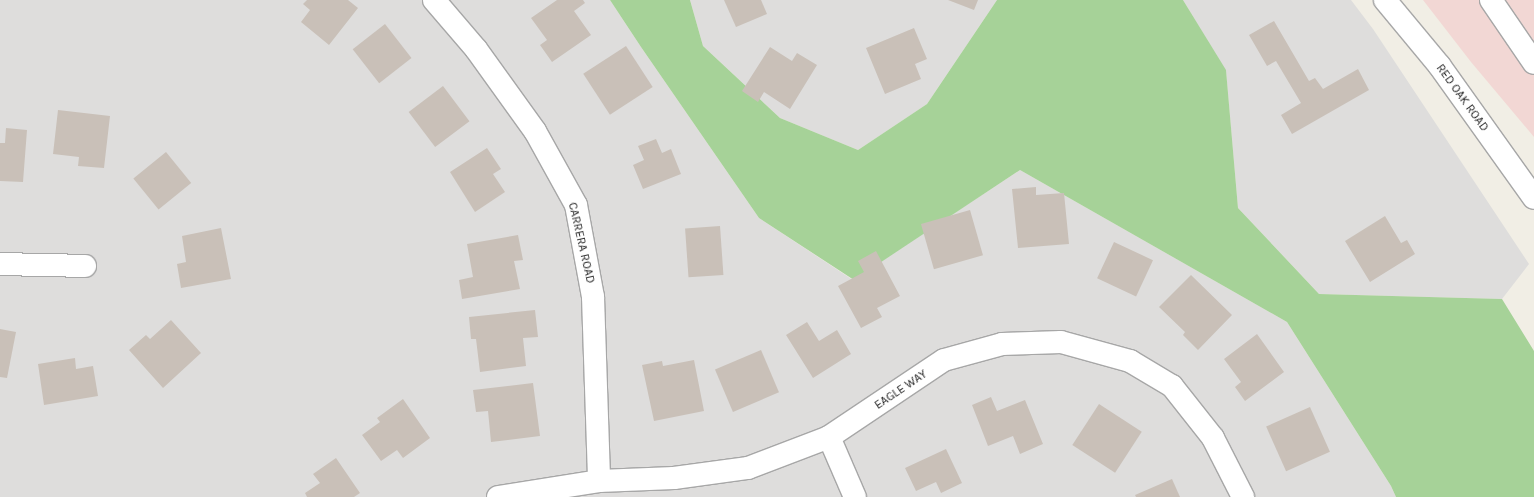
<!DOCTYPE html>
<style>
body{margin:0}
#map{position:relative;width:1534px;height:497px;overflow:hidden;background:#f1eee5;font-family:Karla,sans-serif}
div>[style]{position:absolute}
.residential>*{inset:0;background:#dedddc}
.commercial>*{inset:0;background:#f2d7d4}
.forest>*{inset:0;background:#a6d298}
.building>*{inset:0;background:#c9c0b8;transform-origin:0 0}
.roads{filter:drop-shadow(1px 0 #a7a7a7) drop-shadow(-1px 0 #a7a7a7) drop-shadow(0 1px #a7a7a7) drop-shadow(0 -1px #a7a7a7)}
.minor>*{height:22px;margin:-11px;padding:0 11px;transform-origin:11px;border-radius:11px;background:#fff}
span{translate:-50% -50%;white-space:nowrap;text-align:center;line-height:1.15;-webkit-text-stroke:3.5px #fff;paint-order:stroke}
.street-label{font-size:12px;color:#202020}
</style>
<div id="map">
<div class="residential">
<div style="clip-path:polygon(0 0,610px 0,641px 47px,759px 218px,853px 280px,1020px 170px,1287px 322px,1391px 486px,1396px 497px,0 497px)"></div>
<div style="clip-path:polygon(690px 0,997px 0,927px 104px,858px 150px,780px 118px,703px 46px)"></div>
<div style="clip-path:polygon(1183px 0,1351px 0,1373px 29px,1529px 264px,1502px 299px,1319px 294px,1238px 208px,1226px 71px)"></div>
</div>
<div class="commercial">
<div style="clip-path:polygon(1423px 0,1534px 0,1534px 137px,1471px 62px)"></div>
</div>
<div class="forest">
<div style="clip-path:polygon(610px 0,690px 0,703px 46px,780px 118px,858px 150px,927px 104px,997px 0,1183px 0,1226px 70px,1238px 208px,1319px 294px,1502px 299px,1534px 351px,1534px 497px,1396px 497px,1391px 486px,1287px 322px,1020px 170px,854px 280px,759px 218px,641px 47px)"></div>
</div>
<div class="building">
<div style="clip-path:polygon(307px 0,348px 0,358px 8px,329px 45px,301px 22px,310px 10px,303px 4px)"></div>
<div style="clip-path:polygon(557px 0,583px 0,585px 3px,574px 11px,591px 35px,552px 62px,540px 45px,547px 40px,531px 18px)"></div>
<div style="clip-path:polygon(724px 0,761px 0,767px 14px,736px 27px)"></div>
<div style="clip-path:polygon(948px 0,978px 0,974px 10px)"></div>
<div style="clip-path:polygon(1274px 21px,1309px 81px,1315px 78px,1323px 89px,1358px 69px,1369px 90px,1292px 134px,1281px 115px,1301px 103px,1276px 61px,1267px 66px,1249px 35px)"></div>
<div style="left:385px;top:24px;width:43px;height:41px;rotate:52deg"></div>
<div style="clip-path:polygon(914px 28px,927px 59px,915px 64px,921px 79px,885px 94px,866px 48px)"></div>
<div style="left:626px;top:46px;width:49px;height:51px;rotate:57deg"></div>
<div style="clip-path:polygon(770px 47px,792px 61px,797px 53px,817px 65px,790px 109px,764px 92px,758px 102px,742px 91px)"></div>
<div style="left:443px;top:86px;width:44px;height:43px;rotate:53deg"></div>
<div style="clip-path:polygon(58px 110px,110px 116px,104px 168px,78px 166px,79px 157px,53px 154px)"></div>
<div style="clip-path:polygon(6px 128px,27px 130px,23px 182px,0 181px,0 143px,5px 143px)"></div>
<div style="clip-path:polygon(656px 139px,662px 153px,671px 149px,681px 174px,643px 189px,633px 165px,644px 160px,638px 146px)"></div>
<div style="clip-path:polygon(487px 148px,501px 169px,493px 174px,505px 192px,475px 212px,450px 172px)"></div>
<div style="left:166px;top:152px;width:40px;height:42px;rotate:51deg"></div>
<div style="clip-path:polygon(1036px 187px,1036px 195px,1064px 193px,1069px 244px,1018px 248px,1012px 189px)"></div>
<div style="left:970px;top:210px;width:47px;height:51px;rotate:74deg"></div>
<div style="clip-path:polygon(1385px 216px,1401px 243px,1407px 240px,1415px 254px,1370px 282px,1345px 241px)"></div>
<div style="left:720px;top:226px;width:49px;height:35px;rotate:86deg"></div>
<div style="clip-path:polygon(221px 228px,231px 279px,181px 288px,177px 264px,186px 262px,182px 236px)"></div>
<div style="clip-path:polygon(518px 235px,523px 260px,514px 261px,520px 289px,462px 299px,459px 280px,473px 277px,467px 244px)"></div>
<div style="left:1114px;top:242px;width:43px;height:40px;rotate:25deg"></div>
<div style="clip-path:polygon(876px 251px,900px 296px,877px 308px,882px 317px,861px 328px,838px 286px,864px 272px,858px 261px)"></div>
<div style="clip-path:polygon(1191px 275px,1232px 315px,1198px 350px,1183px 335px,1185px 332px,1159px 307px)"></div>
<div style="clip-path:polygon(535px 310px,538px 337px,523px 338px,526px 366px,480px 372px,476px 339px,471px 339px,469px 317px)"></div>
<div style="clip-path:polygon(171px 320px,201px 353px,163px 388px,129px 350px,146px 335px,150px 339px)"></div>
<div style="clip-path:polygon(807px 322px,819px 341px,837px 330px,851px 354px,813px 378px,786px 335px)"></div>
<div style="clip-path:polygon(0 329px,16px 332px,7px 378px,0 377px)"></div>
<div style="clip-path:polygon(1257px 334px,1284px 372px,1245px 401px,1235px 387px,1241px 382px,1224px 359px)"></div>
<div style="left:761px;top:350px;width:46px;height:50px;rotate:67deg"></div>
<div style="clip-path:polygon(75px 358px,76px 369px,93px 366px,98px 396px,44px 405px,38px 364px)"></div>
<div style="clip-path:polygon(694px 360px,704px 411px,654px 421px,642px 365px,662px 361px,663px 366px)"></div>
<div style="clip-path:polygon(533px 383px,540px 436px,491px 442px,488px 411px,476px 412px,473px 390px)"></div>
<div style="clip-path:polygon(991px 397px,997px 411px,1025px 400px,1043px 444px,1020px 454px,1013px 436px,988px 446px,972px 405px)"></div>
<div style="clip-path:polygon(403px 399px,430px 438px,403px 458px,397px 450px,381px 461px,362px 435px,380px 422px,377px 418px)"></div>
<div style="left:1099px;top:404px;width:51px;height:49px;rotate:33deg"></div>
<div style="left:1310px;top:407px;width:49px;height:48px;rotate:66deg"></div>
<div style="clip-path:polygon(946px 449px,962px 483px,941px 493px,936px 482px,916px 491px,905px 468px)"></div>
<div style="clip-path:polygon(336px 458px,360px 493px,354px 497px,307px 497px,305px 493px,320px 483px,313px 474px)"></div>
<div style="clip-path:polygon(1172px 479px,1180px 497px,1136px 497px,1135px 495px)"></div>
</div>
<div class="roads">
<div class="minor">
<div style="left:434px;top:0;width:65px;rotate:49.4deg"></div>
<div style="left:476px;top:49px;width:101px;rotate:54.3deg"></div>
<div style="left:535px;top:131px;width:85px;rotate:61deg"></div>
<div style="left:576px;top:205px;width:94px;rotate:79.5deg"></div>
<div style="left:593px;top:297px;width:184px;rotate:88.1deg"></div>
<div style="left:1385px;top:0;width:85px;rotate:50.3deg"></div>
<div style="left:1439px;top:65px;width:163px;rotate:54.5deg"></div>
<div style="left:1491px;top:0;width:76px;rotate:55.7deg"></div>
<div style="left:0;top:264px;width:85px;rotate:1.3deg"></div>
<div style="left:829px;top:437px;width:65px;rotate:66.6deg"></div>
<div style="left:498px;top:497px;width:102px;rotate:-9deg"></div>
<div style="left:599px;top:481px;width:75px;rotate:-2.3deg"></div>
<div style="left:674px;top:478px;width:75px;rotate:-7.7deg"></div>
<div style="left:748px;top:468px;width:87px;rotate:-20.9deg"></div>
<div style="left:829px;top:437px;width:138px;rotate:-33.8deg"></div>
<div style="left:944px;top:360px;width:60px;rotate:-15.4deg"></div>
<div style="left:1002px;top:344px;width:59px;rotate:-1.9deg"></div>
<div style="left:1061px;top:342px;width:72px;rotate:15.4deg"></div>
<div style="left:1130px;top:361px;width:49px;rotate:30.8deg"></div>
<div style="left:1172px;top:386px;width:66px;rotate:51.7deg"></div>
<div style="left:1213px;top:438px;width:66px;rotate:63deg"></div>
</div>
</div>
<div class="street-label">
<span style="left:1462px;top:98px;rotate:54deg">RED OAK ROAD</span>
<span style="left:581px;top:243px;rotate:77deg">CARRERA ROAD</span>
<span style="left:901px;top:390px;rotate:-34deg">EAGLE WAY</span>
</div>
</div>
